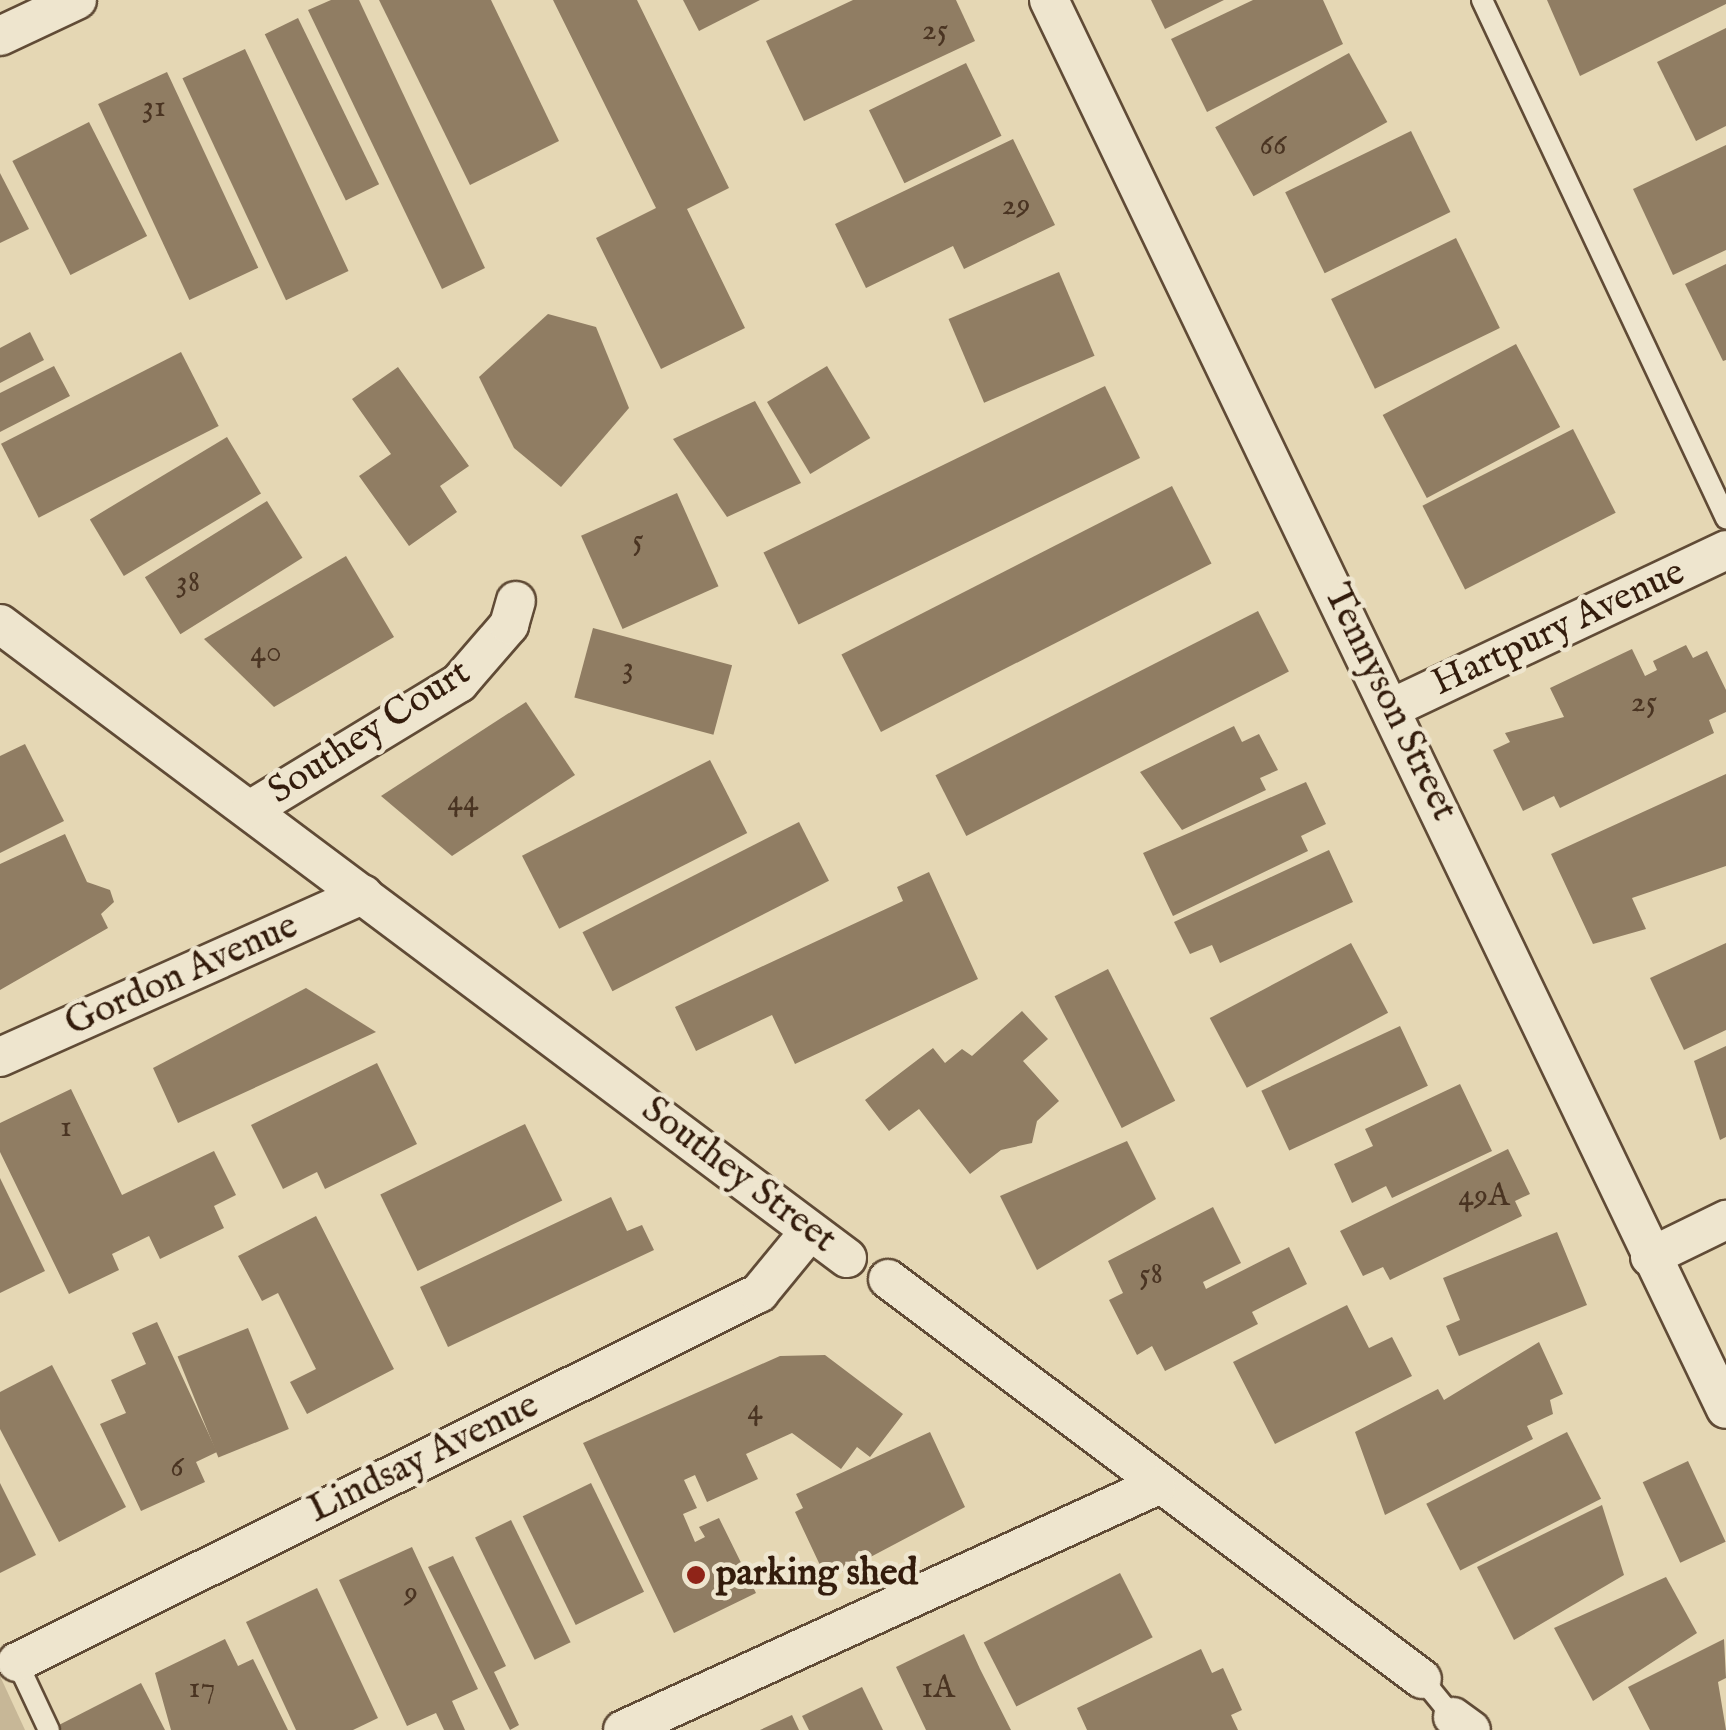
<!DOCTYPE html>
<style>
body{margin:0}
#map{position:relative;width:1726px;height:1730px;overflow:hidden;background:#e5d7b4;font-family:"IM FELL English",serif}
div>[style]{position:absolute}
.green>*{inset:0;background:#c7b797}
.building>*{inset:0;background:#907d63;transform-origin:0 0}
.roads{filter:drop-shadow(2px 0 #604b36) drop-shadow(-2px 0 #604b36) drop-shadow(0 2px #604b36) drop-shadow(0 -2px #604b36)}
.lane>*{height:20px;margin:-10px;padding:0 10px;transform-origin:10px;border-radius:10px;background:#eee5ce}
.street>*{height:38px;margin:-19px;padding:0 19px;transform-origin:19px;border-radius:19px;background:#eee5ce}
.dots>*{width:28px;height:28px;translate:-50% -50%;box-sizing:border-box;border:5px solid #eee5ce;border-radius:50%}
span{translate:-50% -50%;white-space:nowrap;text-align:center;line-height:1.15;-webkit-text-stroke:9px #eee5ce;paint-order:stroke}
.number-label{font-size:32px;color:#4a3422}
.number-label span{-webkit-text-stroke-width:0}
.street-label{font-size:38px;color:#331c0c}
.poi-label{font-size:38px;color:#331c0c;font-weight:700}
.left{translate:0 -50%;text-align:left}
</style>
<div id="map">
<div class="green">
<div style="clip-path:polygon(0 1676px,25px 1730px,0 1730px)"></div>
</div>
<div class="building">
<div style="clip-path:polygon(331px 0,359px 0,485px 268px,442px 289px,308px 10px)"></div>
<div style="clip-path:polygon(379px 0,491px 0,559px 141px,470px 185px)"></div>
<div style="clip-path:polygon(553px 0,637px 0,729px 188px,687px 209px,745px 328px,661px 369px,596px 238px,656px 208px)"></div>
<div style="clip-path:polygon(683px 0,760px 0,699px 31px)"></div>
<div style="clip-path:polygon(853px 0,956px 0,975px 41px,804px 121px,766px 41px)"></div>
<div style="clip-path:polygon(1151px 0,1224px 0,1165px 29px)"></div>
<div style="clip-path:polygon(1253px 0,1323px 0,1343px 44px,1207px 112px,1171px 39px)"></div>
<div style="clip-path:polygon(1547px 0,1726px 0,1726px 4px,1580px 76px)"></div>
<div style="left:298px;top:18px;width:185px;height:37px;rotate:64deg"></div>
<div style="clip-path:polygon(1726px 28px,1726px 126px,1696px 141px,1657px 62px)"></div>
<div style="left:245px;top:49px;width:245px;height:69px;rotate:65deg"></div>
<div style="left:1349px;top:53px;width:79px;height:153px;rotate:61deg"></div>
<div style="left:966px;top:63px;width:81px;height:108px;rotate:64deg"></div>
<div style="left:167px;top:72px;width:216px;height:76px;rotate:65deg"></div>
<div style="left:89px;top:122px;width:128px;height:86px;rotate:63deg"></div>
<div style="left:1411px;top:131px;width:90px;height:140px;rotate:64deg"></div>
<div style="clip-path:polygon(1013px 139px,1055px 225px,964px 269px,953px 246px,866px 288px,835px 224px)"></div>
<div style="clip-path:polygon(1726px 145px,1726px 250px,1673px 275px,1633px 189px)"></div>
<div style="clip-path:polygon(0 173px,29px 229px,0 243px)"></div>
<div style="left:1456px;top:238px;width:100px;height:139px;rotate:64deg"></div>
<div style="clip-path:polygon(1726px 264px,1726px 360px,1723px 361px,1685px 284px)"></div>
<div style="left:1059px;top:272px;width:91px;height:120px;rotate:67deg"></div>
<div style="clip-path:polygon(548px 314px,596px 327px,629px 408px,561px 487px,514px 448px,479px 377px)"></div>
<div style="clip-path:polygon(30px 332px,44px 360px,0 383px,0 348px)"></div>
<div style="left:1516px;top:344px;width:94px;height:151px;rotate:62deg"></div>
<div style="left:181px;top:352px;width:83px;height:202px;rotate:63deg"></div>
<div style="clip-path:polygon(54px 366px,70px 396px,0 432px,0 393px)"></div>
<div style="left:827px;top:366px;width:84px;height:70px;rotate:59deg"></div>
<div style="clip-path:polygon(398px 367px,469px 466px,440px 486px,457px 512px,409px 546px,359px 476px,391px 454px,352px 399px)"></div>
<div style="left:1105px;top:386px;width:80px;height:380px;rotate:64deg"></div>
<div style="clip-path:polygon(755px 401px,801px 483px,727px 517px,673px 439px)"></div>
<div style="left:1573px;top:429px;width:94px;height:169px;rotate:63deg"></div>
<div style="left:227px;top:437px;width:66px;height:160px;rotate:59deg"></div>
<div style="left:1172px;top:486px;width:87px;height:371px;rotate:63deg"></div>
<div style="left:677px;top:493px;width:102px;height:105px;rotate:66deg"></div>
<div style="left:267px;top:501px;width:67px;height:144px;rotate:58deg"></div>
<div style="clip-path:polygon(346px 556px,394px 637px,274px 707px,204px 639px)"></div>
<div style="left:1258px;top:611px;width:68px;height:362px;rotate:63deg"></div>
<div style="left:593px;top:628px;width:144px;height:72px;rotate:15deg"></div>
<div style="clip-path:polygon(1686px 645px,1693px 658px,1707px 651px,1726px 690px,1726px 712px,1709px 720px,1714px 733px,1560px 808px,1554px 796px,1523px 811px,1493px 750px,1510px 742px,1505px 733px,1564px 717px,1550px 688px,1632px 649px,1645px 676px,1657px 670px,1653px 661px)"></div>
<div style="clip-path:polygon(526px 702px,575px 775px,452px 856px,381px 796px)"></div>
<div style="clip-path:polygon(1234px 726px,1242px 742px,1259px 734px,1278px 770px,1260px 778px,1266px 790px,1182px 830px,1140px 772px)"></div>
<div style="clip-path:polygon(25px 744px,64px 821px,0 853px,0 756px)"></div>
<div style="left:710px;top:760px;width:82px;height:211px;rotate:63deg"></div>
<div style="clip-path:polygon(1726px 774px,1726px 866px,1632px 898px,1646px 929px,1593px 944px,1551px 854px)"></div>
<div style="clip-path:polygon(1306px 782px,1326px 824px,1301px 836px,1308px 851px,1173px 916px,1143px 853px)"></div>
<div style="left:799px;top:822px;width:66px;height:243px;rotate:63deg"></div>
<div style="clip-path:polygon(65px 834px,87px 882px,110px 890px,114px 902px,101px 914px,108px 928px,0 990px,0 864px)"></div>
<div style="clip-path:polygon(1329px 850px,1353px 902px,1220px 963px,1212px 945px,1190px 954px,1174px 922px)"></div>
<div style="clip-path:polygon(929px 872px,978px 979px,795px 1064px,772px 1015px,696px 1051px,675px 1007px,903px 901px,897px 887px)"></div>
<div style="left:1351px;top:943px;width:79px;height:160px;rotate:62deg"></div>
<div style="clip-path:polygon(1726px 943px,1726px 1030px,1684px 1050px,1650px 978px)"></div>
<div style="left:1108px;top:969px;width:148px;height:60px;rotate:63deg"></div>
<div style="clip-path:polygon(306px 988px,376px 1032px,178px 1123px,153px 1068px)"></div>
<div style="clip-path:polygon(1022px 1011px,1048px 1039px,1023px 1061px,1059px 1101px,1037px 1121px,1032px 1143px,1001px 1150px,970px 1174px,919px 1109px,889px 1131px,865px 1100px,933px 1048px,945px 1063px,962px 1049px,972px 1056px)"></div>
<div style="left:1400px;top:1026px;width:66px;height:153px;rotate:65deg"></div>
<div style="clip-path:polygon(1726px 1046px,1726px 1137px,1720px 1140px,1694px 1061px)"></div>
<div style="clip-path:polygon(377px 1063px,417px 1144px,325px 1189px,317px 1172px,283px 1189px,251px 1125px)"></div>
<div style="clip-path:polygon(1460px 1084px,1492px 1151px,1392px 1198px,1386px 1186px,1352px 1203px,1334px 1164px,1373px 1146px,1365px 1129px)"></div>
<div style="clip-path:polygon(71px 1089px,122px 1195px,214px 1151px,236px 1195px,214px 1206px,224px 1228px,160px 1259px,149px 1236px,112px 1254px,119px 1270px,69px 1294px,0 1152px,0 1123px)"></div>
<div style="left:525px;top:1124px;width:85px;height:161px;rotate:64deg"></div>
<div style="clip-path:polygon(1127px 1141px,1156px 1199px,1037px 1270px,1000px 1196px)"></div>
<div style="clip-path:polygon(1508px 1149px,1530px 1194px,1515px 1201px,1522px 1216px,1390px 1280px,1383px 1267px,1363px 1276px,1340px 1231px)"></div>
<div style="clip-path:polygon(0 1178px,45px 1271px,0 1293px)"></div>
<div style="clip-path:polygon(611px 1197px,627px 1231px,642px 1225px,654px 1250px,448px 1347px,420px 1287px)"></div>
<div style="clip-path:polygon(1213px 1207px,1241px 1263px,1203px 1282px,1206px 1289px,1289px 1247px,1307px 1284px,1252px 1312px,1258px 1324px,1165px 1371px,1152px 1346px,1137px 1355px,1109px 1300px,1123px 1293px,1108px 1261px)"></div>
<div style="clip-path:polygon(316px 1216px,394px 1369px,307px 1414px,290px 1382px,316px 1369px,278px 1293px,262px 1301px,238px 1256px)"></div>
<div style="clip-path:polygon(1557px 1232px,1587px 1305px,1459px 1356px,1446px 1326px,1460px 1320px,1443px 1278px)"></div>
<div style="clip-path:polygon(1347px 1305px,1369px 1348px,1392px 1337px,1412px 1376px,1275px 1444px,1233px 1362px)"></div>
<div style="clip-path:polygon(157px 1322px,217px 1452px,196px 1462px,205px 1482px,141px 1511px,100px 1424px,126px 1413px,111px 1380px,146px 1364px,132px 1333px)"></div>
<div style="left:248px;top:1328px;width:109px;height:76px;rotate:68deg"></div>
<div style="clip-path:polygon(1539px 1342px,1563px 1394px,1550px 1400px,1553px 1414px,1527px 1426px,1533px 1439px,1385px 1515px,1355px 1432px,1438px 1389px,1444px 1400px)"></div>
<div style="clip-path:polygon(825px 1355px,903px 1414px,870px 1457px,857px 1447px,841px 1469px,792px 1433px,746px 1454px,758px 1479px,707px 1502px,695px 1475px,684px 1480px,697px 1508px,683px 1514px,695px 1542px,705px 1537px,699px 1527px,719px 1518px,756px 1593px,674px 1633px,583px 1443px,780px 1356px)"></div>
<div style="clip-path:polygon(52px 1365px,126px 1507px,59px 1542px,0 1429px,0 1392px)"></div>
<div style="clip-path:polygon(930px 1432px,965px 1507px,827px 1580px,795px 1512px,803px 1508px,796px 1494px)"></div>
<div style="left:1567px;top:1432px;width:75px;height:158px;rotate:63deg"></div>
<div style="left:1688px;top:1461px;width:89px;height:50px;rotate:65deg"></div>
<div style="clip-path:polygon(0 1483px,36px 1555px,0 1573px)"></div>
<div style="left:591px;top:1483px;width:121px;height:76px;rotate:64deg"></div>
<div style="clip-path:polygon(1602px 1505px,1624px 1575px,1514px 1640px,1477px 1567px)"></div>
<div style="left:511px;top:1520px;width:136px;height:40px;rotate:64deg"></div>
<div style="clip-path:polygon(412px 1547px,478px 1689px,452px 1701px,465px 1730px,444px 1730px,436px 1713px,407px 1726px,339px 1580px)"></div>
<div style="clip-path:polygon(453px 1556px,506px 1666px,494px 1672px,519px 1725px,510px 1730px,428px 1567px)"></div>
<div style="left:1120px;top:1573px;width:72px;height:153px;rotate:63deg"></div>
<div style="clip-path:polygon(1666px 1577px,1697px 1633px,1593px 1701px,1554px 1628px)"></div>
<div style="clip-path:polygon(317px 1588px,378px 1718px,353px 1730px,296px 1730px,246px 1622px)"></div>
<div style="clip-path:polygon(964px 1634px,980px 1669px,1011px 1730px,926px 1730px,896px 1667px)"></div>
<div style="clip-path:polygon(225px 1639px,238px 1666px,253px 1659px,288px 1730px,171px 1730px,155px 1673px)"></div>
<div style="clip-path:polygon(1724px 1639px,1726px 1678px,1718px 1682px,1726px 1730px,1650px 1730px,1628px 1687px)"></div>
<div style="clip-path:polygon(1201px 1649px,1212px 1673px,1223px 1668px,1242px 1710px,1231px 1715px,1238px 1730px,1087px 1730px,1077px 1708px)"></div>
<div style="clip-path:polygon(141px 1683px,165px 1730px,57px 1730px,55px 1727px)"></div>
<div style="clip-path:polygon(862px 1687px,883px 1730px,809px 1730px,802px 1716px)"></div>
<div style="clip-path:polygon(792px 1715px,799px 1730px,760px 1730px)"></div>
</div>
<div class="roads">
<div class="lane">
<div style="left:1482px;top:0;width:573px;rotate:64.78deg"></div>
<div style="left:17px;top:1662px;width:75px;rotate:64.8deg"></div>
<div style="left:1422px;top:1679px;width:49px;rotate:50.8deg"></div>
</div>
<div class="street">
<div style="left:1049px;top:0;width:1563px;rotate:64.34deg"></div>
<div style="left:0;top:36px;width:85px;rotate:-25.1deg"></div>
<div style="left:0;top:624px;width:1058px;rotate:36.82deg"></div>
<div style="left:1392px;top:708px;width:369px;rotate:-25.3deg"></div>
<div style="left:250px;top:810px;width:245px;rotate:-31.3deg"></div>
<div style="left:459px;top:683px;width:77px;rotate:-49.2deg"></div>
<div style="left:509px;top:625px;width:25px;rotate:-74deg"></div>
<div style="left:0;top:1057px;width:398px;rotate:-24.1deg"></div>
<div style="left:1650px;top:1257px;width:85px;rotate:-26deg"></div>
<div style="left:888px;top:1279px;width:667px;rotate:36.84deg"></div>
<div style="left:17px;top:1662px;width:829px;rotate:-26.44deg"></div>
<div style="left:759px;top:1293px;width:80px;rotate:-50.6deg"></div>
<div style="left:1453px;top:1717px;width:22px;rotate:36deg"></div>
<div style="left:623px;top:1730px;width:586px;rotate:-24.6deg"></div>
</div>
</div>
<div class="dots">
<div style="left:696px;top:1575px;background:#8f2418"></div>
</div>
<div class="number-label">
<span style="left:935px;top:31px">25</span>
<span style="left:154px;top:108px">31</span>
<span style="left:1273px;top:146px">66</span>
<span style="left:1016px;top:206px">29</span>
<span style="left:638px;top:541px">5</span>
<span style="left:188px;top:583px">38</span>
<span style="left:266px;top:653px">40</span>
<span style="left:628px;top:669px">3</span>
<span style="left:1644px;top:703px">25</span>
<span style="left:463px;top:802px">44</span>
<span style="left:66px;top:1128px">1</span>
<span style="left:1484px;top:1197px">49A</span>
<span style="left:1151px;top:1275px">58</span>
<span style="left:755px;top:1411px">4</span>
<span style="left:177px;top:1468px">6</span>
<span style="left:411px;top:1594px">9</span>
<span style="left:202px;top:1689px">17</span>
<span style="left:938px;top:1689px">1A</span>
</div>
<div class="street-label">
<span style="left:1559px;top:629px;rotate:-25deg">Hartpury Avenue</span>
<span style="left:1389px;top:703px;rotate:64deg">Tennyson Street</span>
<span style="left:370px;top:733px;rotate:-33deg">Southey Court</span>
<span style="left:182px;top:976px;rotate:-24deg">Gordon Avenue</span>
<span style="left:738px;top:1176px;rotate:37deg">Southey Street</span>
<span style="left:424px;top:1459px;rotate:-26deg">Lindsay Avenue</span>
</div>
<div class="poi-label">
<span class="left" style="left:716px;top:1575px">parking shed</span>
</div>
</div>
